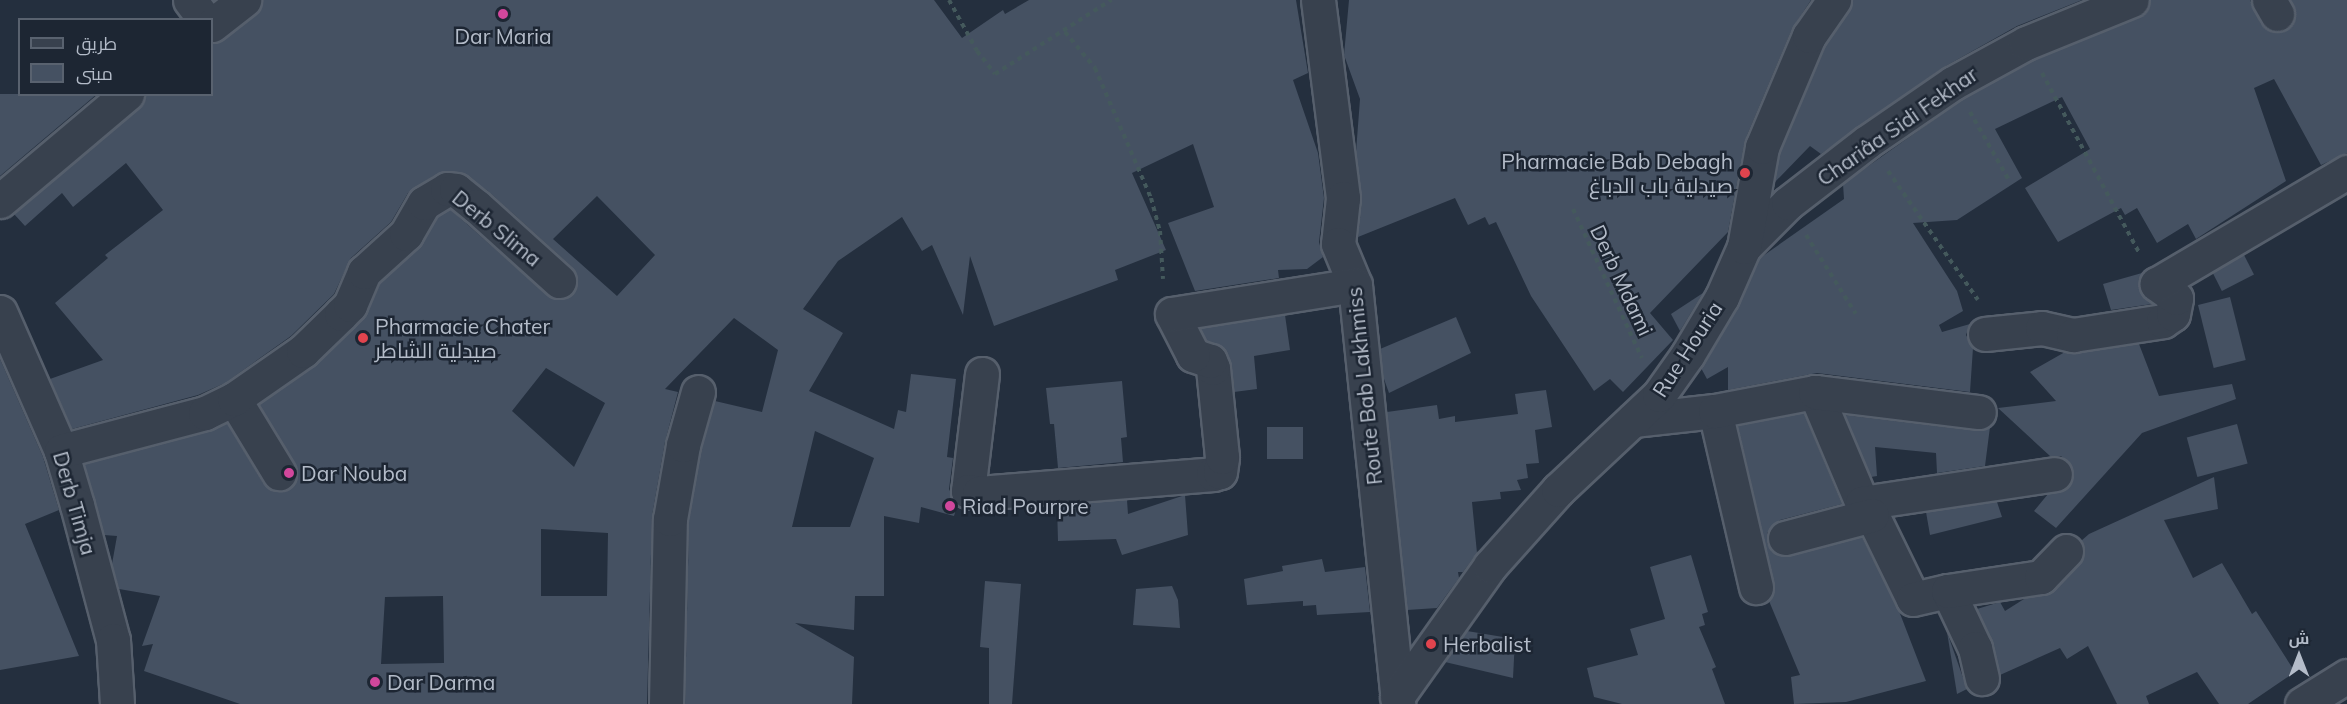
<!DOCTYPE html>
<meta charset="utf-8">
<style>
body{margin:0}
#map{position:relative;width:2347px;height:704px;overflow:hidden;background:#242f3e;font-family:Mulish,Cairo,sans-serif}
div>[style]{position:absolute}
.building>*{inset:0;background:#455162;transform-origin:0 0}
.path>*{height:4px;margin-top:-2px;transform-origin:0;background:repeating-linear-gradient(90deg,#44595c 0 4.5px,transparent 0 9px)}
.roads{filter:drop-shadow(2px 0 #565f6c) drop-shadow(-2px 0 #565f6c) drop-shadow(0 2px #565f6c) drop-shadow(0 -2px #565f6c)}
.minor>*{height:33px;margin:-16.5px;padding:0 16.5px;transform-origin:16.5px;border-radius:16.5px;background:#38414e}
.dots>*{width:16px;height:16px;translate:-50% -50%;box-sizing:border-box;border:3px solid #1d2633;border-radius:50%}
span{translate:-50% -50%;white-space:nowrap;text-align:center;line-height:1.15;-webkit-text-stroke:5px #1d2633;paint-order:stroke}
.poi-label{font-size:21px;color:#b4bcc9}
.right{translate:-100% -50%;text-align:right}
.left{translate:0 -50%;text-align:left}
.street-label{font-size:21px;color:#b4bcc9}
.legend{position:absolute;left:18px;top:18px;width:195px;height:78px;box-sizing:border-box;background:#1d2633;border:2px solid #59626f;margin:0;padding:8px 10px;list-style:none;font-size:18px;color:#b4bcc9}
.legend li{display:flex;align-items:center;gap:12px;height:30px}
.legend b{width:30px;border:2px solid #59626f}
.north{position:absolute;left:2269px;top:626px;width:60px;height:60px;-webkit-text-stroke:4px #1d2633;paint-order:stroke;rotate:0deg;font-size:16px;font-weight:700;line-height:24px;text-align:center;color:#b4bcc9}
.north::after{content:'';display:block;margin:auto;width:21px;height:27px;background:#b4bcc9;clip-path:polygon(50% 0,100% 100%,50% 72%,0 100%)}
</style>
<div id="map">
<div class="building">
<div style="clip-path:polygon(evenodd,262px 0,934px 0,962px 38px,1003px 10px,1005px 14px,1029px 0,1296px 0,1308px 73px,1293px 80px,1318px 153px,1324px 198px,1319px 242px,1323px 257px,1307px 269px,1278px 270px,1279px 278px,1195px 291px,1168px 223px,1214px 207px,1193px 144px,1132px 173px,1166px 250px,1115px 270px,1118px 280px,994px 326px,970px 256px,963px 315px,932px 245px,922px 251px,902px 217px,838px 261px,803px 309px,843px 333px,809px 391px,894px 429px,898px 410px,906px 412px,911px 374px,956px 379px,947px 457px,953px 458px,949px 489px,957px 506px,954px 516px,921px 507px,919px 523px,884px 516px,884px 596px,855px 596px,854px 630px,795px 623px,854px 657px,852px 704px,685px 704px,689px 521px,701px 449px,715px 401px,762px 412px,778px 350px,734px 318px,665px 389px,678px 392px,665px 442px,652px 516px,647px 704px,240px 704px,144px 671px,153px 644px,142px 646px,160px 596px,119px 589px,112px 564px,117px 536px,104px 535px,84px 464px,227px 423px,263px 483px,279px 492px,289px 489px,296px 481px,295px 464px,259px 404px,314px 366px,363px 318px,380px 283px,419px 248px,438px 217px,450px 209px,547px 295px,565px 299px,577px 284px,572px 267px,488px 191px,459px 172px,438px 173px,408px 193px,391px 222px,351px 258px,334px 294px,291px 336px,225px 383px,198px 395px,72px 429px,50px 379px,103px 360px,55px 303px,108px 258px,105px 255px,163px 210px,126px 163px,73px 207px,62px 193px,25px 226px,14px 214px,139px 108px,145px 94px,212px 94px,212px 43px,224px 40px,256px 15px,262px 0,597px 196px,655px 255px,617px 296px,553px 239px,597px 196px,262px 0,546px 368px,605px 403px,574px 467px,512px 411px,546px 368px,262px 0,815px 431px,874px 458px,850px 527px,792px 527px,815px 431px,262px 0,541px 529px,608px 533px,607px 596px,541px 596px,541px 529px,262px 0,443px 596px,444px 663px,381px 664px,385px 597px,443px 596px)"></div>
<div style="clip-path:polygon(1349px 0,1811px 0,1792px 29px,1745px 140px,1728px 232px,1650px 313px,1673px 340px,1623px 392px,1610px 379px,1594px 391px,1531px 296px,1496px 222px,1489px 225px,1485px 217px,1468px 225px,1455px 198px,1358px 237px,1362px 200px,1356px 152px,1360px 99px,1344px 55px)"></div>
<div style="clip-path:polygon(1852px 0,2082px 0,2017px 26px,1944px 67px,1821px 154px,1810px 146px,1775px 182px,1780px 152px,1826px 45px)"></div>
<div style="clip-path:polygon(2150px 0,2250px 0,2261px 24px,2276px 33px,2293px 23px,2296px 14px,2291px 0,2347px 0,2347px 153px,2321px 165px,2274px 79px,2254px 88px,2286px 181px,2196px 239px,2188px 224px,2157px 243px,2137px 208px,2125px 215px,2121px 208px,2058px 242px,2025px 188px,2090px 149px,2062px 97px,1995px 129px,2022px 178px,1957px 220px,1913px 223px,1957px 291px,1963px 311px,1939px 325px,1942px 332px,1970px 324px,1966px 335px,1973px 348px,1970px 392px,1817px 373px,1728px 390px,1728px 367px,1707px 379px,1701px 368px,1738px 307px,1760px 258px,1844px 199px,1843px 184px,1963px 99px,2034px 60px,2139px 17px,2147px 11px)"></div>
<div style="clip-path:polygon(0 94px,97px 94px,0 176px)"></div>
<div style="left:2244px;top:255px;width:22px;height:36px;rotate:63deg"></div>
<div style="clip-path:polygon(2142px 273px,2140px 291px,2152px 304px,2111px 310px,2103px 284px)"></div>
<div style="clip-path:polygon(1703px 293px,1680px 331px,1671px 314px)"></div>
<div style="left:2230px;top:297px;width:65px;height:33px;rotate:76deg"></div>
<div style="clip-path:polygon(1285px 315px,1290px 350px,1254px 356px,1257px 389px,1234px 392px,1227px 354px,1206px 340px,1200px 328px)"></div>
<div style="clip-path:polygon(1456px 317px,1471px 353px,1389px 393px,1384px 379px,1380px 349px)"></div>
<div style="clip-path:polygon(2139px 344px,2159px 396px,2232px 384px,2236px 399px,2142px 433px,2056px 528px,2034px 511px,2048px 494px,2066px 489px,2072px 481px,2070px 463px,2061px 456px,2050px 456px,1998px 408px,2056px 401px,2030px 372px,2065px 352px)"></div>
<div style="clip-path:polygon(0 359px,43px 457px,59px 510px,25px 524px,79px 656px,0 670px)"></div>
<div style="clip-path:polygon(1122px 381px,1127px 437px,1121px 438px,1123px 462px,1058px 468px,1054px 424px,1050px 424px,1046px 388px)"></div>
<div style="clip-path:polygon(1546px 390px,1552px 427px,1535px 430px,1539px 463px,1526px 464px,1528px 478px,1517px 480px,1521px 490px,1500px 492px,1501px 499px,1472px 502px,1477px 553px,1463px 572px,1458px 572px,1459px 578px,1437px 608px,1407px 610px,1387px 412px,1437px 405px,1439px 419px,1455px 416px,1455px 422px,1518px 414px,1515px 394px)"></div>
<div style="clip-path:polygon(1804px 413px,1842px 504px,1780px 520px,1767px 533px,1767px 543px,1772px 552px,1789px 556px,1862px 537px,1899px 611px,1926px 681px,1846px 702px,1794px 704px,1791px 677px,1800px 675px,1769px 601px,1774px 583px,1738px 426px)"></div>
<div style="clip-path:polygon(1845px 415px,1977px 431px,1990px 427px,1985px 466px,1937px 473px,1936px 453px,1875px 447px,1877px 476px,1871px 477px)"></div>
<div style="left:2237px;top:424px;width:41px;height:52px;rotate:75deg"></div>
<div style="left:1303px;top:427px;width:32px;height:36px;rotate:90deg"></div>
<div style="clip-path:polygon(2214px 477px,2218px 509px,2164px 520px,2193px 578px,2222px 563px,2252px 614px,2256px 611px,2295px 672px,2248px 704px,2219px 704px,2197px 672px,2146px 696px,2149px 704px,2117px 704px,2088px 646px,2067px 659px,2060px 648px,2000px 675px,1993px 644px,1977px 609px,2000px 602px,2005px 611px,2024px 599px,2054px 590px,2080px 564px,2084px 555px,2081px 541px,2089px 534px)"></div>
<div style="clip-path:polygon(1185px 495px,1188px 535px,1122px 555px,1116px 539px,1058px 541px,1057px 505px,1127px 500px,1128px 514px)"></div>
<div style="clip-path:polygon(1997px 502px,2002px 517px,1930px 535px,1926px 512px)"></div>
<div style="clip-path:polygon(1691px 555px,1708px 612px,1702px 614px,1705px 625px,1699px 627px,1716px 667px,1712px 669px,1725px 704px,1622px 704px,1594px 697px,1587px 668px,1638px 655px,1630px 629px,1665px 619px,1650px 567px)"></div>
<div style="clip-path:polygon(1322px 559px,1325px 572px,1365px 567px,1370px 612px,1317px 615px,1316px 605px,1303px 606px,1303px 601px,1247px 605px,1244px 579px,1283px 571px,1282px 566px)"></div>
<div style="clip-path:polygon(985px 581px,1021px 584px,1012px 704px,989px 704px,989px 648px,980px 647px)"></div>
<div style="clip-path:polygon(1172px 586px,1178px 600px,1180px 628px,1133px 625px,1136px 589px)"></div>
<div style="clip-path:polygon(1467px 631px,1515px 639px,1513px 678px,1445px 662px)"></div>
<div style="clip-path:polygon(1947px 632px,1967px 689px,1957px 694px)"></div>
</div>
<div class="path">
<div style="left:949px;top:0;width:58px;rotate:61.2deg"></div>
<div style="left:977px;top:51px;width:29px;rotate:52deg"></div>
<div style="left:995px;top:74px;width:138px;rotate:-32.5deg"></div>
<div style="left:1065px;top:32px;width:47px;rotate:50.2deg"></div>
<div style="left:1095px;top:68px;width:142px;rotate:66.7deg"></div>
<div style="left:1151px;top:198px;width:34px;rotate:75deg"></div>
<div style="left:1160px;top:231px;width:48px;rotate:86.4deg"></div>
<div style="left:2042px;top:73px;width:206px;rotate:61.6deg"></div>
<div style="left:1970px;top:112px;width:81px;rotate:60.3deg"></div>
<div style="left:1888px;top:171px;width:157px;rotate:55.1deg"></div>
<div style="left:1573px;top:209px;width:164px;rotate:65.2deg"></div>
<div style="left:1806px;top:235px;width:93px;rotate:57.7deg"></div>
</div>
<div class="roads">
<div class="minor">
<div style="left:190px;top:0;width:25px;rotate:53deg"></div>
<div style="left:1318px;top:0;width:200px;rotate:82.8deg"></div>
<div style="left:1343px;top:198px;width:46px;rotate:96.2deg"></div>
<div style="left:1338px;top:244px;width:44px;rotate:67.5deg"></div>
<div style="left:1355px;top:285px;width:421px;rotate:84.1deg"></div>
<div style="left:2269px;top:0;width:16px;rotate:60deg"></div>
<div style="left:212px;top:25px;width:41px;rotate:-38deg"></div>
<div style="left:0;top:201px;width:166px;rotate:-40.1deg"></div>
<div style="left:1744px;top:247px;width:62px;rotate:-45deg"></div>
<div style="left:1788px;top:203px;width:100px;rotate:-37.7deg"></div>
<div style="left:1867px;top:142px;width:104px;rotate:-34.5deg"></div>
<div style="left:1953px;top:83px;width:83px;rotate:-28.7deg"></div>
<div style="left:2026px;top:43px;width:114px;rotate:-22.1deg"></div>
<div style="left:0;top:312px;width:152px;rotate:66.3deg"></div>
<div style="left:61px;top:451px;width:56px;rotate:73.5deg"></div>
<div style="left:77px;top:505px;width:140px;rotate:75.1deg"></div>
<div style="left:113px;top:640px;width:64px;rotate:86.4deg"></div>
<div style="left:1985px;top:334px;width:57px;rotate:-6deg"></div>
<div style="left:2042px;top:328px;width:32px;rotate:13deg"></div>
<div style="left:2073px;top:335px;width:91px;rotate:-8.8deg"></div>
<div style="left:2163px;top:321px;width:12px;rotate:-35deg"></div>
<div style="left:2173px;top:314px;width:16px;rotate:-79deg"></div>
<div style="left:2176px;top:298px;width:24px;rotate:-144deg"></div>
<div style="left:2157px;top:284px;width:221px;rotate:-30.5deg"></div>
<div style="left:982px;top:374px;width:118px;rotate:96.8deg"></div>
<div style="left:968px;top:491px;width:11px;rotate:10deg"></div>
<div style="left:979px;top:493px;width:235px;rotate:-4.6deg"></div>
<div style="left:1213px;top:474px;width:7px;rotate:-16deg"></div>
<div style="left:1220px;top:472px;width:15px;rotate:-82deg"></div>
<div style="left:1222px;top:457px;width:89px;rotate:-95.8deg"></div>
<div style="left:1213px;top:368px;width:8px;rotate:-113deg"></div>
<div style="left:1210px;top:361px;width:18px;rotate:-161deg"></div>
<div style="left:1193px;top:355px;width:46px;rotate:-117.1deg"></div>
<div style="left:1172px;top:314px;width:185px;rotate:-9deg"></div>
<div style="left:1815px;top:392px;width:121px;rotate:67.1deg"></div>
<div style="left:1862px;top:503px;width:16px;rotate:50deg"></div>
<div style="left:1872px;top:515px;width:93px;rotate:64deg"></div>
<div style="left:1913px;top:599px;width:36px;rotate:-13deg"></div>
<div style="left:1948px;top:591px;width:63px;rotate:64.7deg"></div>
<div style="left:1975px;top:648px;width:31px;rotate:77deg"></div>
<div style="left:234px;top:399px;width:87px;rotate:58.7deg"></div>
<div style="left:1715px;top:411px;width:181px;rotate:76.9deg"></div>
<div style="left:1633px;top:420px;width:82px;rotate:-6.3deg"></div>
<div style="left:1715px;top:411px;width:102px;rotate:-10.8deg"></div>
<div style="left:1815px;top:392px;width:165px;rotate:7deg"></div>
<div style="left:61px;top:451px;width:149px;rotate:-14.8deg"></div>
<div style="left:205px;top:413px;width:32px;rotate:-26deg"></div>
<div style="left:234px;top:399px;width:84px;rotate:-34.8deg"></div>
<div style="left:303px;top:351px;width:53px;rotate:-44.2deg"></div>
<div style="left:341px;top:314px;width:13px;rotate:-45deg"></div>
<div style="left:350px;top:305px;width:36px;rotate:-67deg"></div>
<div style="left:364px;top:272px;width:57px;rotate:-42.1deg"></div>
<div style="left:406px;top:234px;width:36px;rotate:-60deg"></div>
<div style="left:424px;top:203px;width:27px;rotate:-31deg"></div>
<div style="left:447px;top:189px;width:9px;rotate:6deg"></div>
<div style="left:456px;top:190px;width:26px;rotate:39deg"></div>
<div style="left:476px;top:206px;width:112px;rotate:42.1deg"></div>
<div style="left:1862px;top:503px;width:195px;rotate:-8.5deg"></div>
<div style="left:1785px;top:538px;width:90px;rotate:-14.8deg"></div>
<div style="left:1948px;top:591px;width:94px;rotate:-8.6deg"></div>
<div style="left:2041px;top:577px;width:36px;rotate:-46deg"></div>
<div style="left:1397px;top:697px;width:161px;rotate:-54.6deg"></div>
<div style="left:1490px;top:566px;width:102px;rotate:-48.2deg"></div>
<div style="left:1558px;top:490px;width:139px;rotate:-43.2deg"></div>
<div style="left:1659px;top:395px;width:50px;rotate:-54.7deg"></div>
<div style="left:1688px;top:354px;width:66px;rotate:-59.2deg"></div>
<div style="left:1722px;top:297px;width:55px;rotate:-66.3deg"></div>
<div style="left:1744px;top:247px;width:102px;rotate:-79.8deg"></div>
<div style="left:1762px;top:147px;width:121px;rotate:-67.1deg"></div>
<div style="left:1809px;top:36px;width:44px;rotate:-55.2deg"></div>
<div style="left:666px;top:704px;width:185px;rotate:-88.8deg"></div>
<div style="left:670px;top:519px;width:75px;rotate:-80deg"></div>
<div style="left:683px;top:445px;width:55px;rotate:-74.2deg"></div>
<div style="left:2302px;top:704px;width:53px;rotate:-31.9deg"></div>
</div>
</div>
<div class="dots">
<div style="left:503px;top:14px;background:#d1479c"></div>
<div style="left:1745px;top:173px;background:#e0444e"></div>
<div style="left:363px;top:338px;background:#e0444e"></div>
<div style="left:289px;top:473px;background:#d1479c"></div>
<div style="left:950px;top:506px;background:#d1479c"></div>
<div style="left:1431px;top:644px;background:#e0444e"></div>
<div style="left:375px;top:682px;background:#d1479c"></div>
</div>
<div class="poi-label">
<span style="left:503px;top:36px">Dar Maria</span>
<span class="right" style="left:1733px;top:173px">Pharmacie Bab Debagh<br>صيدلية باب الدباغ</span>
<span class="left" style="left:375px;top:338px">Pharmacie Chater<br>صيدلية الشاطر</span>
<span class="left" style="left:301px;top:473px">Dar Nouba</span>
<span class="left" style="left:962px;top:506px">Riad Pourpre</span>
<span class="left" style="left:1443px;top:644px">Herbalist</span>
<span class="left" style="left:387px;top:682px">Dar Darma</span>
</div>
<div class="street-label">
<span style="left:1897px;top:126px;rotate:-35deg">Chariâa Sidi Fekhar</span>
<span style="left:497px;top:228px;rotate:39deg">Derb Slima</span>
<span style="left:1622px;top:280px;rotate:65deg">Derb Mdami</span>
<span style="left:1687px;top:349px;rotate:-57deg">Rue Houria</span>
<span style="left:1364px;top:386px;rotate:-96deg">Route Bab Lakhmiss</span>
<span style="left:75px;top:503px;rotate:74deg">Derb Timja</span>
</div>
<ul class="legend">
<li><b style="height:8px;background:#38414e"></b>طريق</li>
<li><b style="height:16px;background:#455162"></b>مبنى</li>
</ul>
<div class="north">ش</div>
</div>
